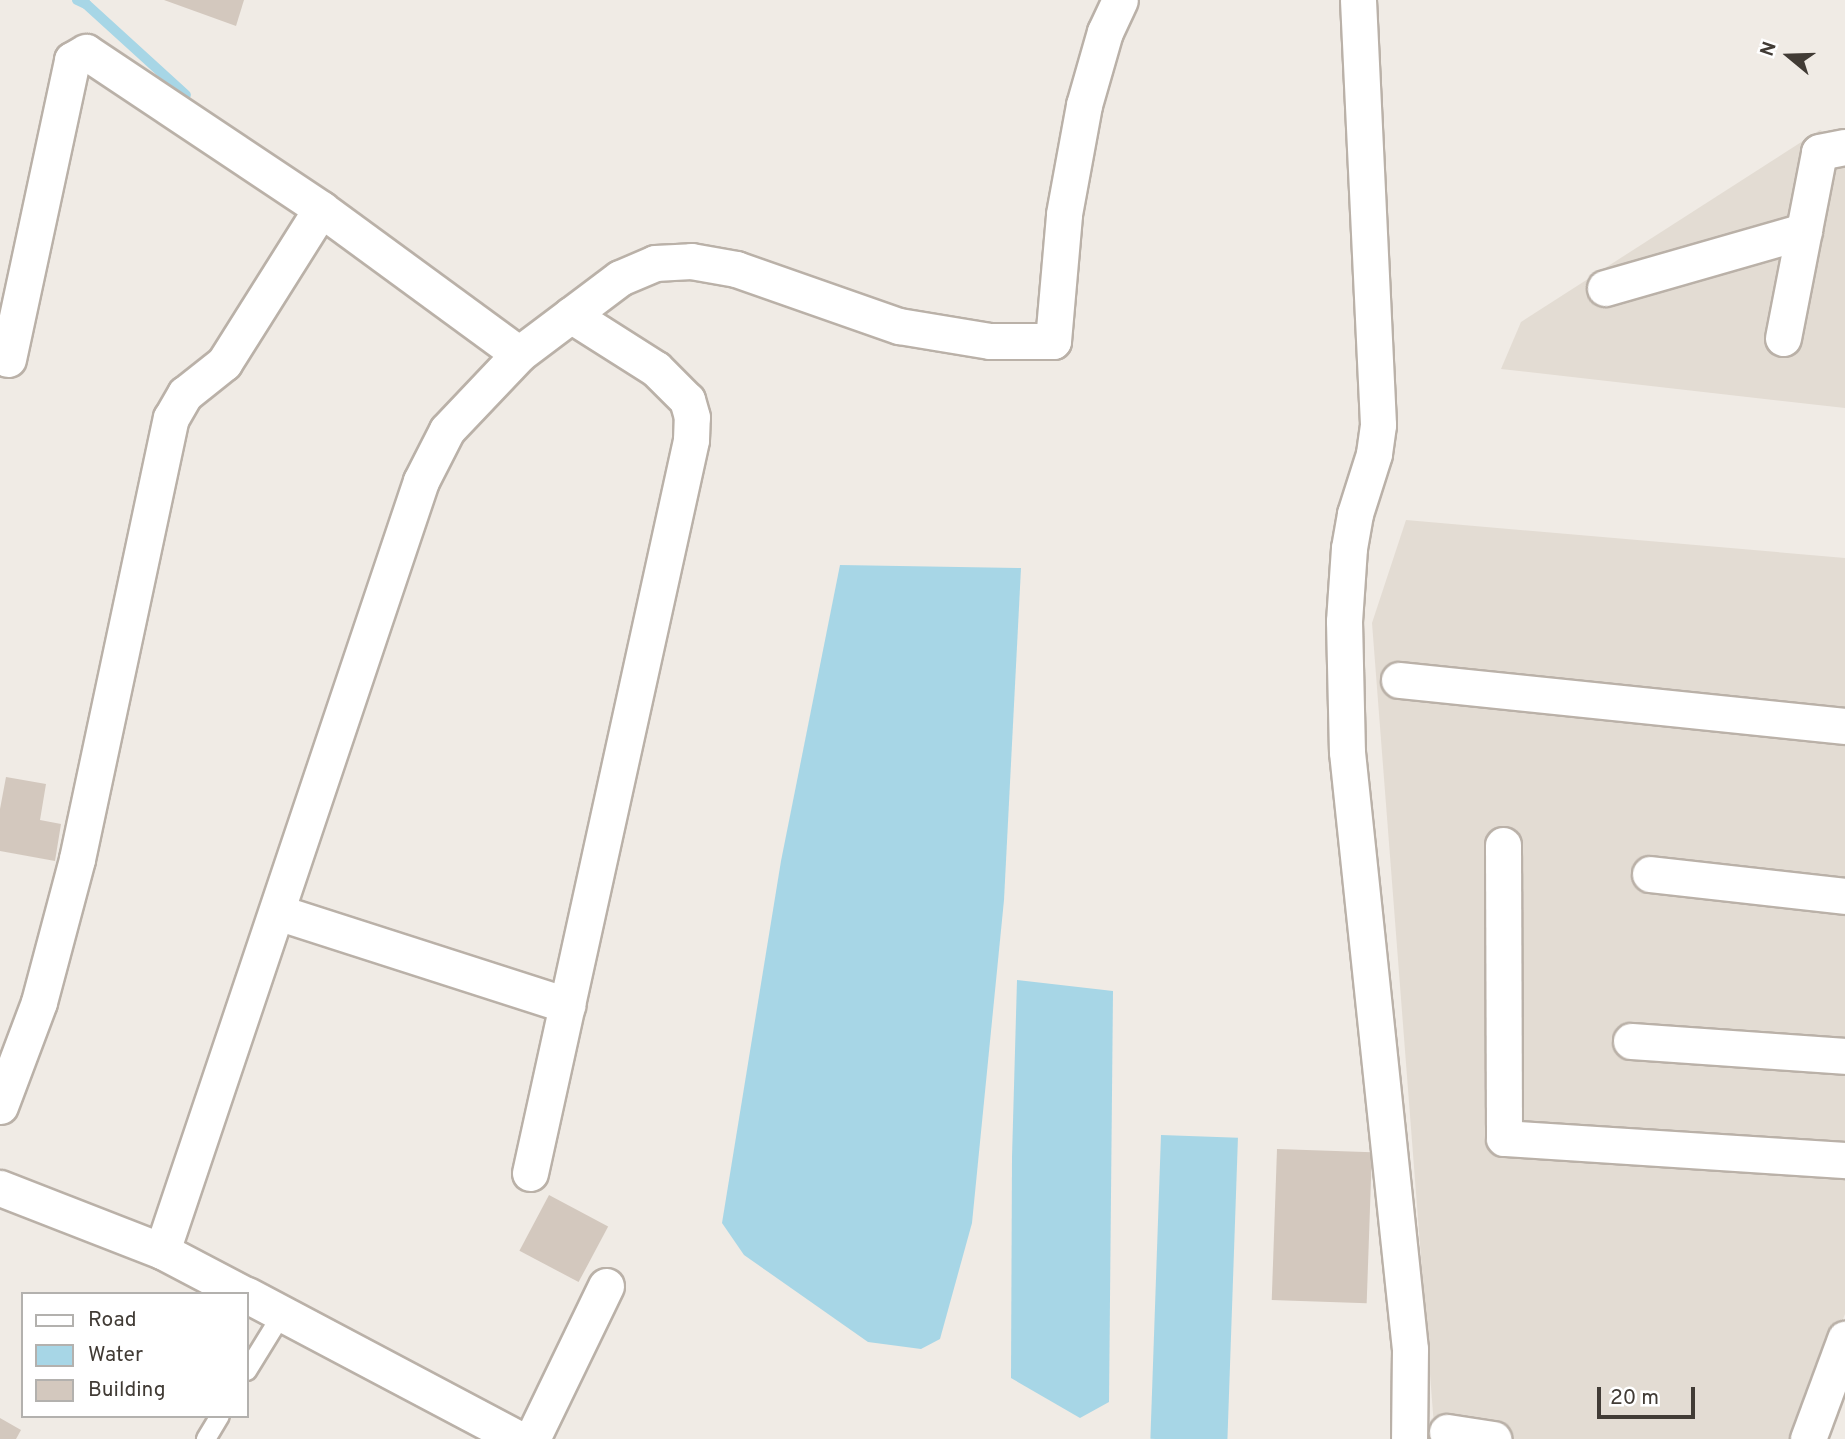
<!DOCTYPE html>
<style>
body{margin:0}
#map{position:relative;width:1845px;height:1439px;overflow:hidden;background:#f0ebe5;font-family:Overpass,sans-serif}
div>[style]{position:absolute}
.residential>*{inset:0;background:#e3dcd3}
.water>*{inset:0;background:#a7d6e6;transform-origin:0 0}
.stream>*{height:10px;margin:-5px;padding:0 5px;transform-origin:5px;border-radius:5px;background:#a7d6e6}
.building>*{inset:0;background:#d3c8be;transform-origin:0 0}
.roads{filter:drop-shadow(2px 0 #bab1a8) drop-shadow(-2px 0 #bab1a8) drop-shadow(0 2px #bab1a8) drop-shadow(0 -2px #bab1a8)}
.service>*{height:18px;margin:-9px;padding:0 9px;transform-origin:9px;border-radius:9px;background:#fff}
.minor>*{height:35px;margin:-17.5px;padding:0 17.5px;transform-origin:17.5px;border-radius:17.5px;background:#fff}
span{translate:-50% -50%;white-space:nowrap;text-align:center;line-height:1.15;-webkit-text-stroke:5px #fff;paint-order:stroke}
.legend{position:absolute;left:21px;top:1292px;width:228px;height:126px;box-sizing:border-box;background:#fff;border:2px solid #b3b1ae;margin:0;padding:9px 12px;list-style:none;font-size:21px;color:#413b35}
.legend li{display:flex;align-items:center;gap:14px;height:35px}
.legend b{width:35px;border:2px solid #b3b1ae}
.north{position:absolute;left:1754px;top:21px;width:70px;height:70px;-webkit-text-stroke:5px #fff;paint-order:stroke;rotate:289deg;font-size:19px;font-weight:700;line-height:28px;text-align:center;color:#413b35}
.north::after{content:'';display:block;margin:auto;width:24px;height:32px;background:#413b35;clip-path:polygon(50% 0,100% 100%,50% 72%,0 100%)}
.scale{position:absolute;left:1597px;top:1387px;width:98px;height:32px;box-sizing:border-box;border:4px solid #413b35;border-top:0;padding-left:9px;font-size:21px;line-height:24px;white-space:nowrap;color:#413b35;-webkit-text-stroke:5px #fff;paint-order:stroke}
</style>
<div id="map">
<div class="residential">
<div style="clip-path:polygon(1820px 130px,1845px 144px,1845px 408px,1501px 369px,1521px 322px)"></div>
<div style="clip-path:polygon(1406px 520px,1845px 558px,1845px 1314px,1799px 1439px,1435px 1439px,1372px 623px)"></div>
</div>
<div class="water">
<div style="clip-path:polygon(840px 565px,1021px 568px,1004px 900px,972px 1223px,940px 1339px,921px 1349px,868px 1342px,744px 1255px,722px 1223px,781px 861px)"></div>
<div style="clip-path:polygon(1017px 980px,1113px 991px,1109px 1402px,1080px 1418px,1011px 1378px,1012px 1157px)"></div>
<div style="left:1161px;top:1135px;width:77px;height:304px;rotate:2deg"></div>
</div>
<div class="stream">
<div style="left:77px;top:0;width:10px;rotate:24deg"></div>
<div style="left:86px;top:4px;width:135px;rotate:42.3deg"></div>
</div>
<div class="building">
<div style="clip-path:polygon(164px 0,244px 0,236px 26px)"></div>
<div style="clip-path:polygon(6px 777px,46px 784px,40px 820px,61px 824px,55px 861px,0 851px,0 809px)"></div>
<div style="left:1277px;top:1149px;width:95px;height:151px;rotate:2deg"></div>
<div style="left:549px;top:1195px;width:67px;height:63px;rotate:28deg"></div>
<div style="clip-path:polygon(0 1418px,21px 1430px,16px 1439px,0 1439px)"></div>
</div>
<div class="roads">
<div class="service">
<div style="left:247px;top:1371px;width:67px;rotate:-58.4deg"></div>
<div style="left:206px;top:1439px;width:27px;rotate:-59deg"></div>
</div>
<div class="minor">
<div style="left:1358px;top:0;width:425px;rotate:87.3deg"></div>
<div style="left:1378px;top:425px;width:29px;rotate:98deg"></div>
<div style="left:1374px;top:454px;width:63px;rotate:107.6deg"></div>
<div style="left:1355px;top:514px;width:35px;rotate:100deg"></div>
<div style="left:1349px;top:548px;width:73px;rotate:93.9deg"></div>
<div style="left:1344px;top:621px;width:131px;rotate:88.7deg"></div>
<div style="left:1347px;top:752px;width:600px;rotate:83.98deg"></div>
<div style="left:1410px;top:1349px;width:90px;rotate:90.6deg"></div>
<div style="left:1605px;top:288px;width:207px;rotate:-16deg"></div>
<div style="left:1783px;top:338px;width:189px;rotate:-79deg"></div>
<div style="left:1819px;top:152px;width:26px;rotate:-11deg"></div>
<div style="left:8px;top:359px;width:306px;rotate:-77.9deg"></div>
<div style="left:72px;top:60px;width:16px;rotate:-30deg"></div>
<div style="left:86px;top:52px;width:283px;rotate:33.7deg"></div>
<div style="left:321px;top:209px;width:245px;rotate:36.2deg"></div>
<div style="left:1399px;top:680px;width:448px;rotate:5.9deg"></div>
<div style="left:1503px;top:845px;width:293px;rotate:89.8deg"></div>
<div style="left:1504px;top:1138px;width:342px;rotate:3.7deg"></div>
<div style="left:1650px;top:874px;width:196px;rotate:6.4deg"></div>
<div style="left:277px;top:912px;width:305px;rotate:17.8deg"></div>
<div style="left:1631px;top:1041px;width:215px;rotate:4deg"></div>
<div style="left:0;top:1106px;width:111px;rotate:-69.4deg"></div>
<div style="left:39px;top:1002px;width:148px;rotate:-75.1deg"></div>
<div style="left:77px;top:859px;width:451px;rotate:-78deg"></div>
<div style="left:171px;top:418px;width:28px;rotate:-60deg"></div>
<div style="left:185px;top:394px;width:50px;rotate:-38.5deg"></div>
<div style="left:224px;top:363px;width:182px;rotate:-57.8deg"></div>
<div style="left:530px;top:1173px;width:750px;rotate:-77.61deg"></div>
<div style="left:691px;top:440px;width:23px;rotate:-88deg"></div>
<div style="left:692px;top:417px;width:18px;rotate:-106deg"></div>
<div style="left:687px;top:400px;width:44px;rotate:-135deg"></div>
<div style="left:656px;top:369px;width:101px;rotate:-147.6deg"></div>
<div style="left:0;top:1188px;width:174px;rotate:21.3deg"></div>
<div style="left:162px;top:1251px;width:93px;rotate:27.7deg"></div>
<div style="left:162px;top:1251px;width:812px;rotate:-71.41deg"></div>
<div style="left:421px;top:481px;width:57px;rotate:-63deg"></div>
<div style="left:447px;top:430px;width:105px;rotate:-46.5deg"></div>
<div style="left:519px;top:354px;width:126px;rotate:-37deg"></div>
<div style="left:620px;top:278px;width:38px;rotate:-23deg"></div>
<div style="left:655px;top:263px;width:36px;rotate:-3deg"></div>
<div style="left:691px;top:261px;width:46px;rotate:10.1deg"></div>
<div style="left:736px;top:269px;width:173px;rotate:19.3deg"></div>
<div style="left:899px;top:326px;width:92px;rotate:9.4deg"></div>
<div style="left:990px;top:341px;width:63px"></div>
<div style="left:1053px;top:341px;width:127px;rotate:-85deg"></div>
<div style="left:1064px;top:214px;width:111px;rotate:-79.6deg"></div>
<div style="left:1084px;top:105px;width:76px;rotate:-74deg"></div>
<div style="left:1105px;top:32px;width:35px;rotate:-65deg"></div>
<div style="left:247px;top:1295px;width:308px;rotate:27.9deg"></div>
<div style="left:1447px;top:1432px;width:47px;rotate:8.7deg"></div>
<div style="left:532px;top:1439px;width:170px;rotate:-64.2deg"></div>
<div style="left:1808px;top:1439px;width:107px;rotate:-69.7deg"></div>
</div>
</div>
<ul class="legend">
<li><b style="height:9px;background:#fff"></b>Road</li>
<li><b style="height:19px;background:#a7d6e6"></b>Water</li>
<li><b style="height:19px;background:#d3c8be"></b>Building</li>
</ul>
<div class="north">N</div>
<div class="scale">20 m</div>
</div>
